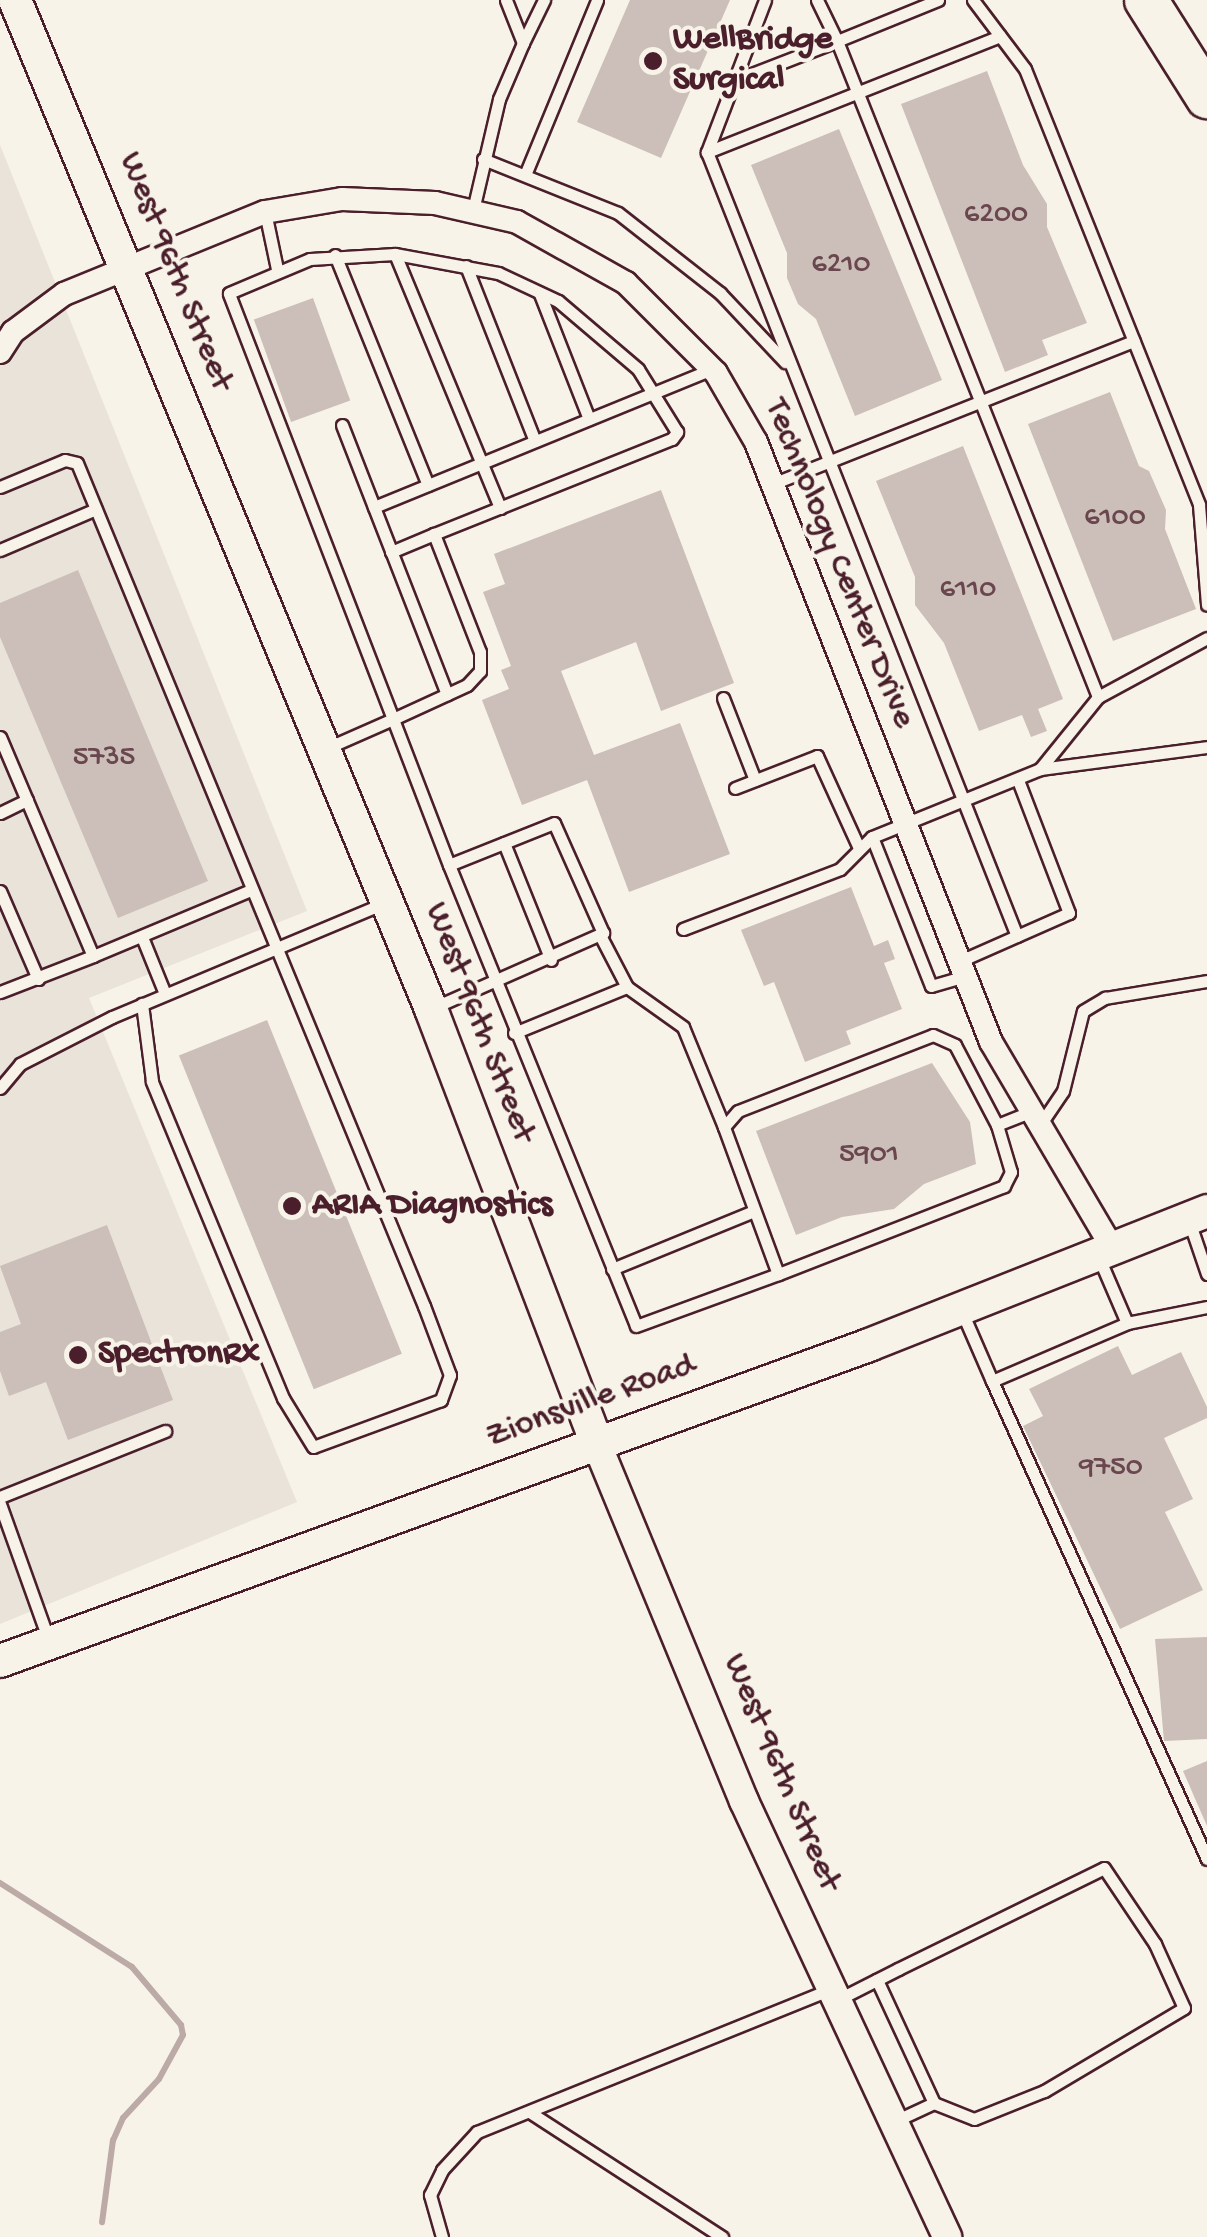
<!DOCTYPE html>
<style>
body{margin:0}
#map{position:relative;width:1207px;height:2237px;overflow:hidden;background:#f7f3e8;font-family:"Gochi Hand",sans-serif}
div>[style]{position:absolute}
.built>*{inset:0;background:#eae3da}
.stream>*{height:6px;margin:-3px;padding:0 3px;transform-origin:3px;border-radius:3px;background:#bcaaa7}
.building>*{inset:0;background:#ccbfb9;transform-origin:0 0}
.roads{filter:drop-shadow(2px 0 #4a1f2b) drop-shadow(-2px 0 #4a1f2b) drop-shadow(0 2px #4a1f2b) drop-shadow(0 -2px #4a1f2b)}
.service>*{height:11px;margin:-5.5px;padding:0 5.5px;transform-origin:5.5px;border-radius:5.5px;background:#f7f3e8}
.minor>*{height:22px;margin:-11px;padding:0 11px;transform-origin:11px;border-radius:11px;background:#f7f3e8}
.tertiary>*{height:28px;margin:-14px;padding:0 14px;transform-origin:14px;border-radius:14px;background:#f7f3e8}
.secondary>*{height:32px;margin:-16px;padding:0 16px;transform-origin:16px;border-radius:16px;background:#f7f3e8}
.motorway>*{height:42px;margin:-21px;padding:0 21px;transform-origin:21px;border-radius:21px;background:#f7f3e8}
.dots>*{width:28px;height:28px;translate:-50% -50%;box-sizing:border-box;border:5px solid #f7f3e8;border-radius:50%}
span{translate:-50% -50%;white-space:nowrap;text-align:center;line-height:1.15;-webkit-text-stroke:8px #f7f3e8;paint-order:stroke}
.number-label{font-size:30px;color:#6a474e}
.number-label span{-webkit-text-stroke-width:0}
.poi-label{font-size:35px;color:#4a1f2b;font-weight:700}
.left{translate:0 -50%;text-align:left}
.street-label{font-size:35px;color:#4a1f2b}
</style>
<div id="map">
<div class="built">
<div style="clip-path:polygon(0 145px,307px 911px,89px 998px,297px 1502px,0 1624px)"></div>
</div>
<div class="stream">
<div style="left:0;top:1883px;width:156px;rotate:32.5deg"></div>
<div style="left:132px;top:1967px;width:76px;rotate:49.8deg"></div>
<div style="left:181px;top:2025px;width:10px;rotate:79deg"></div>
<div style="left:183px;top:2035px;width:50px;rotate:118.6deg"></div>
<div style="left:159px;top:2079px;width:53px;rotate:132.7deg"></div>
<div style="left:123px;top:2118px;width:24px;rotate:114deg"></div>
<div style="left:113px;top:2140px;width:83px;rotate:97.6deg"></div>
</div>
<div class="building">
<div style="clip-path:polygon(630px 0,730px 0,661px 158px,577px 122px)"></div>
<div style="clip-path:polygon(987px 71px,1023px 165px,1047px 204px,1047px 227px,1087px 323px,1042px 340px,1048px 355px,1005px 372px,901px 104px)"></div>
<div style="clip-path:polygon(839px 129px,942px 380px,855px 416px,816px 319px,798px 304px,787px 278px,787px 253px,751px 165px)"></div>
<div style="left:313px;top:298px;width:109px;height:63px;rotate:70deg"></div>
<div style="clip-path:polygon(1110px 392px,1139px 466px,1149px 471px,1166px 510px,1165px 529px,1196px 609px,1113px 641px,1028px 424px)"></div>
<div style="clip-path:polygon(963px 446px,1063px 699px,1038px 709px,1047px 731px,1031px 737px,1022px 715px,979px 731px,944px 643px,915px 605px,915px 577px,876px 481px)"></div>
<div style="clip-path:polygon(661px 490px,734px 683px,661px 711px,636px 642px,561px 671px,594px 755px,680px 723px,730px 854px,629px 892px,587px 780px,522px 805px,482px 700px,509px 689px,501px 670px,511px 666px,483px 592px,505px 584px,494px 554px)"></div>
<div style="clip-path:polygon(78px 570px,208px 881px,118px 918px,0 637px,0 603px)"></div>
<div style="clip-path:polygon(851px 887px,874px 946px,888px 940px,895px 959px,884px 963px,902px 1009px,846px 1031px,851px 1044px,805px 1062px,774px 982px,764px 986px,741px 930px)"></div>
<div style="left:267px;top:1020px;width:360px;height:95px;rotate:68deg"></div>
<div style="clip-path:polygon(932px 1063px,970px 1122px,976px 1164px,924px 1184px,894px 1209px,842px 1217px,796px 1235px,756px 1131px)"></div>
<div style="clip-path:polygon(107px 1225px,173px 1400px,68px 1440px,46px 1382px,9px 1396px,0 1371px,0 1332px,21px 1324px,0 1266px)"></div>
<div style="clip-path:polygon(1118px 1346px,1132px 1375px,1181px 1352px,1207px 1407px,1207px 1418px,1164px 1438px,1193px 1499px,1165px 1512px,1203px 1590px,1120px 1629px,1023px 1426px,1043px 1416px,1029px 1389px)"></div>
<div style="clip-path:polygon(1207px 1637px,1207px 1739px,1164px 1741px,1155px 1639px)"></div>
<div style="clip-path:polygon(1207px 1761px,1207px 1826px,1183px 1771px)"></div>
</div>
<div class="roads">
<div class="service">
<div style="left:765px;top:0;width:163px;rotate:110.9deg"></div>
<div style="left:707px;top:152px;width:843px;rotate:68.43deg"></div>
<div style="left:817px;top:0;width:46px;rotate:64deg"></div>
<div style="left:837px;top:41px;width:109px;rotate:-22.1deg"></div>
<div style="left:973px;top:0;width:86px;rotate:53deg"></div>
<div style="left:1025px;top:69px;width:469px;rotate:68.2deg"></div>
<div style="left:1199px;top:505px;width:100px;rotate:85.4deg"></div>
<div style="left:523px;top:43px;width:48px;rotate:-64deg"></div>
<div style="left:734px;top:81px;width:110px;rotate:-21.2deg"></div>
<div style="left:837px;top:41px;width:706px;rotate:68.3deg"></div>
<div style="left:707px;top:152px;width:315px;rotate:-21.6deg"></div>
<div style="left:483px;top:159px;width:145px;rotate:21.8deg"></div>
<div style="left:618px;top:213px;width:130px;rotate:38.1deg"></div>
<div style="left:720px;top:293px;width:95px;rotate:46.7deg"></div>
<div style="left:525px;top:175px;width:189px;rotate:-67.6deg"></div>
<div style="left:473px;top:210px;width:114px;rotate:-76.8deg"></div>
<div style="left:499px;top:99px;width:61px;rotate:-66.8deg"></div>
<div style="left:523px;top:43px;width:46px;rotate:-111.6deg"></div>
<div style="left:265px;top:212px;width:58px;rotate:78.1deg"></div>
<div style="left:335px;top:255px;width:248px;rotate:68deg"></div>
<div style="left:466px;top:266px;width:188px;rotate:68.5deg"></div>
<div style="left:540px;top:294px;width:134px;rotate:68.6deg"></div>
<div style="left:342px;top:425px;width:289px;rotate:68.7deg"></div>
<div style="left:772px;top:484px;width:389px;rotate:-21.6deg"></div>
<div style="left:0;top:487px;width:70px;rotate:-22.6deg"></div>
<div style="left:65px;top:460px;width:12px;rotate:14deg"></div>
<div style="left:77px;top:463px;width:912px;rotate:67.63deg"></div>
<div style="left:424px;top:1306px;width:74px;rotate:69.4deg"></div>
<div style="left:450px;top:1375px;width:27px;rotate:110deg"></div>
<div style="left:441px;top:1400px;width:136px;rotate:159.8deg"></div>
<div style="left:313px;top:1447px;width:57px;rotate:-121.5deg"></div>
<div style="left:283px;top:1398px;width:343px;rotate:-112.5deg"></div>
<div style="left:152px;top:1081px;width:78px;rotate:-97.4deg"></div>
<div style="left:374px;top:507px;width:365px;rotate:-22.2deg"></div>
<div style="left:0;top:550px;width:104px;rotate:-23.1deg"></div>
<div style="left:391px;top:552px;width:47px;rotate:-22.7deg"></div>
<div style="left:723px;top:698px;width:88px;rotate:68.7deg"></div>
<div style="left:0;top:737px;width:238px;rotate:67deg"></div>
<div style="left:93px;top:956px;width:100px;rotate:158.8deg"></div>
<div style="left:327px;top:748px;width:72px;rotate:-23.7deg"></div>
<div style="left:393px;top:719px;width:456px;rotate:-111.1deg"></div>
<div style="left:229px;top:293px;width:88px;rotate:-22.8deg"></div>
<div style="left:310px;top:259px;width:85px;rotate:-3.4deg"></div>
<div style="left:1040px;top:769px;width:168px;rotate:-7.5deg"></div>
<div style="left:735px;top:788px;width:88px;rotate:-21.3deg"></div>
<div style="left:817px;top:756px;width:99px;rotate:65.5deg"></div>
<div style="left:0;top:813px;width:30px;rotate:-26deg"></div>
<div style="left:872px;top:837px;width:160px;rotate:68.4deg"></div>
<div style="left:931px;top:986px;width:36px;rotate:-16deg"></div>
<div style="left:504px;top:843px;width:126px;rotate:68.1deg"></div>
<div style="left:449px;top:865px;width:497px;rotate:67.9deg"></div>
<div style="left:636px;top:1326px;width:151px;rotate:-20.1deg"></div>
<div style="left:0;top:891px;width:96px;rotate:66.6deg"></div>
<div style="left:683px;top:929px;width:168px;rotate:-20.9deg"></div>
<div style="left:840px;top:869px;width:45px;rotate:-45deg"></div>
<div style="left:872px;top:837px;width:181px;rotate:-22deg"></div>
<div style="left:1040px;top:769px;width:92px;rotate:-51.1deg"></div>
<div style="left:1098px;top:697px;width:124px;rotate:-28.4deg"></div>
<div style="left:142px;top:937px;width:61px;rotate:68deg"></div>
<div style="left:602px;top:939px;width:54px;rotate:62.5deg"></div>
<div style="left:627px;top:987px;width:69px;rotate:35.5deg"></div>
<div style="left:683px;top:1027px;width:108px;rotate:67.7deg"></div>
<div style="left:93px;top:956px;width:171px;rotate:-22.7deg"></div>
<div style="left:960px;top:961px;width:119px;rotate:-23.8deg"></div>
<div style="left:1069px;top:913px;width:142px;rotate:-111deg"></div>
<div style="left:435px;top:1007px;width:184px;rotate:-23.8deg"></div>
<div style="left:603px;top:933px;width:120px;rotate:-114deg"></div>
<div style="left:554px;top:823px;width:113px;rotate:158.2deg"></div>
<div style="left:449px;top:865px;width:156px;rotate:-111deg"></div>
<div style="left:393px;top:719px;width:81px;rotate:-24.7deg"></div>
<div style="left:467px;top:685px;width:19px;rotate:-47deg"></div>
<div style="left:480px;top:671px;width:19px;rotate:-90deg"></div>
<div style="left:480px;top:652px;width:127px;rotate:-111.3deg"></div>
<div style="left:434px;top:534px;width:256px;rotate:-21.8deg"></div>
<div style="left:672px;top:439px;width:9px;rotate:-54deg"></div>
<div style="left:677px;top:432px;width:74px;rotate:-121.8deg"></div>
<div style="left:638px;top:369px;width:105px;rotate:-139.6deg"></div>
<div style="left:558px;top:301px;width:66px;rotate:-155deg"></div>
<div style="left:498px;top:273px;width:105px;rotate:-169.5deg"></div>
<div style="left:395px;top:254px;width:275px;rotate:67.5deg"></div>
<div style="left:514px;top:1033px;width:122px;rotate:-22.2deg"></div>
<div style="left:0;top:1088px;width:31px;rotate:-50deg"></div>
<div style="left:20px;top:1064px;width:103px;rotate:-27.1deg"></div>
<div style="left:112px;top:1017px;width:296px;rotate:-22.7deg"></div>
<div style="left:1042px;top:1122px;width:37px;rotate:-56deg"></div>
<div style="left:1063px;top:1091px;width:82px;rotate:-76deg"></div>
<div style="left:1083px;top:1011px;width:26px;rotate:-31deg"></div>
<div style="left:1105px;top:998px;width:103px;rotate:-9.5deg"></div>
<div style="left:997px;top:1125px;width:49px;rotate:73.4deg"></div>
<div style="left:1011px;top:1172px;width:16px;rotate:117deg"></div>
<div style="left:1004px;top:1186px;width:243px;rotate:158.7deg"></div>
<div style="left:778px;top:1274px;width:157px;rotate:-110.2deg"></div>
<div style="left:724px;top:1127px;width:21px;rotate:-49deg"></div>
<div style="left:738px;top:1111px;width:209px;rotate:-21.3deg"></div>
<div style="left:933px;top:1035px;width:24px;rotate:24deg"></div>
<div style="left:955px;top:1045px;width:90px;rotate:62.3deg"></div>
<div style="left:997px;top:1125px;width:41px;rotate:-21.5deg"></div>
<div style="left:1189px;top:1221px;width:56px;rotate:71.2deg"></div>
<div style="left:1099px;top:1258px;width:71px;rotate:66.7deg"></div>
<div style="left:612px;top:1269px;width:151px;rotate:-22.2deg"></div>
<div style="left:962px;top:1312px;width:75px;rotate:66.5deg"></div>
<div style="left:992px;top:1381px;width:147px;rotate:-23.2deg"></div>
<div style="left:1127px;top:1323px;width:82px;rotate:-11.3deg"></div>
<div style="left:992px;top:1381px;width:524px;rotate:65.78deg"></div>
<div style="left:0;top:1497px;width:178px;rotate:-21.8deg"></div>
<div style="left:0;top:1504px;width:142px;rotate:70.3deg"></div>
<div style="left:837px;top:2000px;width:68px;rotate:-26.9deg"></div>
<div style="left:898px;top:1969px;width:229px;rotate:-26.1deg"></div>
<div style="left:1104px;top:1868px;width:92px;rotate:56.1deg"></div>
<div style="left:1155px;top:1944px;width:70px;rotate:65.6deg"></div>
<div style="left:1184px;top:2008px;width:163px;rotate:149.3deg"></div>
<div style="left:1044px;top:2091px;width:75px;rotate:158.2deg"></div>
<div style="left:974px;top:2119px;width:43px;rotate:-158.2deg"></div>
<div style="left:934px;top:2103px;width:136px;rotate:-114.9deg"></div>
<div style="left:531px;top:2113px;width:228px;rotate:33deg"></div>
<div style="left:893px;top:2122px;width:45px;rotate:-24.9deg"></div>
<div style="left:442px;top:2237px;width:44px;rotate:-105.9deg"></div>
<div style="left:430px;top:2195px;width:28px;rotate:-64deg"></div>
<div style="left:442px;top:2170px;width:52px;rotate:-47.4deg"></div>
<div style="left:477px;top:2132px;width:382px;rotate:-22deg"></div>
</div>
<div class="minor">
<div style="left:0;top:352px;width:24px;rotate:-57deg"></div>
<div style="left:13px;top:332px;width:64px;rotate:-36.7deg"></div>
<div style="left:64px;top:294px;width:217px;rotate:-22.2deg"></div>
<div style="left:265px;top:212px;width:78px;rotate:-9.6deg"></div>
<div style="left:342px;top:199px;width:93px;rotate:2.5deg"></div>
<div style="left:435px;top:203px;width:84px;rotate:13deg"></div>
<div style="left:517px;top:222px;width:125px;rotate:29.2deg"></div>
<div style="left:626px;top:283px;width:127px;rotate:45deg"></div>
<div style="left:716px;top:373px;width:80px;rotate:59.9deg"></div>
<div style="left:756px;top:442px;width:644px;rotate:68.61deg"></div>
<div style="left:991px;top:1042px;width:237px;rotate:59.5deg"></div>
</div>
<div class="tertiary">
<div style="left:596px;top:1442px;width:388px;rotate:67.6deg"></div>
<div style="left:744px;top:1801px;width:481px;rotate:65deg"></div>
</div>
<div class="secondary">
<div style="left:15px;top:0;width:1091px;rotate:67.59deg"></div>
<div style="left:431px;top:1009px;width:463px;rotate:69.1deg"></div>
<div style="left:0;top:1661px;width:925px;rotate:-19.98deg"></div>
<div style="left:869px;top:1345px;width:364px;rotate:-21.6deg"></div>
</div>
<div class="motorway">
<div style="left:1146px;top:0;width:115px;rotate:57.8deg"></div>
</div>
</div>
<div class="dots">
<div style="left:653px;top:61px;background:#4a1f2b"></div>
<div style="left:292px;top:1206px;background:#4a1f2b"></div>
<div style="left:78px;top:1355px;background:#4a1f2b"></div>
</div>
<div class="number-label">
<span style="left:996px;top:216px">6200</span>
<span style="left:841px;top:266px">6210</span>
<span style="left:1115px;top:519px">6100</span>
<span style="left:968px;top:591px">6110</span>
<span style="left:104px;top:759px">5735</span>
<span style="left:869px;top:1156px">5901</span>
<span style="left:1111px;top:1469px">9750</span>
</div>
<div class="poi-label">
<span class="left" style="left:673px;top:61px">WellBridge<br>Surgical</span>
<span class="left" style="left:312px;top:1206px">ARIA Diagnostics</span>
<span class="left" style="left:98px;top:1355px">SpectronRx</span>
</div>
<div class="street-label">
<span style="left:174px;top:272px;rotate:68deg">West 96th Street</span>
<span style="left:838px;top:564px;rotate:68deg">Technology Center Drive</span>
<span style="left:478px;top:1023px;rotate:69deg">West 96th Street</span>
<span style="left:591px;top:1402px;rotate:-20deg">Zionsville Road</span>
<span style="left:780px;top:1773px;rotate:67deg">West 96th Street</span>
</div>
</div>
